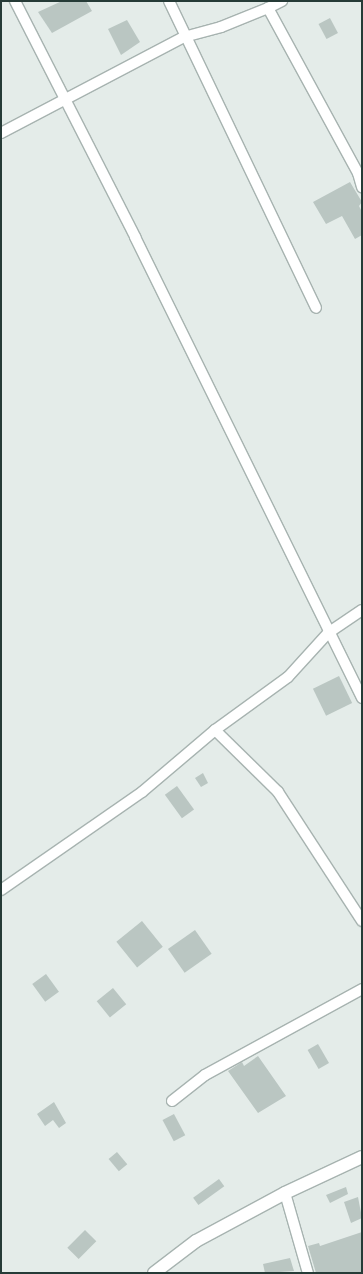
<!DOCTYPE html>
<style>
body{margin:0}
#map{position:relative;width:363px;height:1274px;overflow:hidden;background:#e4ece9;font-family:"Roboto Condensed",sans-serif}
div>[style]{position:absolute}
.building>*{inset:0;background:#bac6c2;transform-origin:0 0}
.roads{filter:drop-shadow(1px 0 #a7b3b0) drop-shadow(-1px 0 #a7b3b0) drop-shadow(0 1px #a7b3b0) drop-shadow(0 -1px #a7b3b0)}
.street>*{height:10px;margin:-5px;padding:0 5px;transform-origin:5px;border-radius:5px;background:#fff}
.secondary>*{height:12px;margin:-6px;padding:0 6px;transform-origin:6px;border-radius:6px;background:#fff}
span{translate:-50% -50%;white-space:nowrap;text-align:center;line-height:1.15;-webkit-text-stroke:3.5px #f4f9f7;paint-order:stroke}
.frame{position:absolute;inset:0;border:2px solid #263b37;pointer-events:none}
</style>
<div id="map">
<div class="building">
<div style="clip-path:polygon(62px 1px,86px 1px,92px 11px,52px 33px,38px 12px)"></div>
<div style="left:330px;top:18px;width:17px;height:13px;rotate:62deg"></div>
<div style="clip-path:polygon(127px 20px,140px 42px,121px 55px,108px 29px)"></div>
<div style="clip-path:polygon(350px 182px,362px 202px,359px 206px,362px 212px,362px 235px,355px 239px,342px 216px,326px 224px,313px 202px)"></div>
<div style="left:339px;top:676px;width:30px;height:29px;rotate:64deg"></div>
<div style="clip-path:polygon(203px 773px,208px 783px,201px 787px,195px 778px)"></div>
<div style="left:177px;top:786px;width:29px;height:15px;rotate:54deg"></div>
<div style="left:142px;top:921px;width:33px;height:33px;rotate:51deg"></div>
<div style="left:195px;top:930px;width:29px;height:33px;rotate:55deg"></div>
<div style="left:46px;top:974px;width:22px;height:17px;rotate:54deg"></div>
<div style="left:113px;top:988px;width:21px;height:21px;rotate:51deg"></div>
<div style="left:318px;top:1044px;width:22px;height:12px;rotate:60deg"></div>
<div style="clip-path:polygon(258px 1056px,286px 1096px,258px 1113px,228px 1071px,242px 1062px,244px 1066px)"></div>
<div style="clip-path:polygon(54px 1102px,66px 1123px,59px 1128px,53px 1120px,45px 1126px,37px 1114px)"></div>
<div style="left:174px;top:1114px;width:24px;height:13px;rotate:62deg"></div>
<div style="left:117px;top:1152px;width:16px;height:11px;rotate:50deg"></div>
<div style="left:219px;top:1179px;width:9px;height:32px;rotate:54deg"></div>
<div style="clip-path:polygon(346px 1187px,348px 1194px,330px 1203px,326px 1195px)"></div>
<div style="clip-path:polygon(358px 1197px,362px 1218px,351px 1223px,344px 1202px)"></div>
<div style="left:85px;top:1230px;width:16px;height:25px;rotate:45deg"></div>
<div style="clip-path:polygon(362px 1232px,362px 1273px,316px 1273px,308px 1246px,319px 1243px,320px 1246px)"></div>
<div style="clip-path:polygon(290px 1258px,294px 1271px,265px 1273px,263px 1264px)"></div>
</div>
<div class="roads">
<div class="street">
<div style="left:15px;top:1px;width:265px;rotate:63deg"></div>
<div style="left:135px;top:237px;width:514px;rotate:63.78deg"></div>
<div style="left:169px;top:1px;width:340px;rotate:64.4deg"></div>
<div style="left:268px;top:8px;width:16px;rotate:-27deg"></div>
<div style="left:1px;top:133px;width:207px;rotate:-27.7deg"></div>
<div style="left:184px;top:37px;width:38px;rotate:-15deg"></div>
<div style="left:221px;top:27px;width:51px;rotate:-22deg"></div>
<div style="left:268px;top:8px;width:188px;rotate:61.4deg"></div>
<div style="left:358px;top:173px;width:15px;rotate:74deg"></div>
<div style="left:215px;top:730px;width:88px;rotate:44.5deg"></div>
<div style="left:278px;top:792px;width:154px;rotate:56.9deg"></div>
<div style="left:1px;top:890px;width:172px;rotate:-34.8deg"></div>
<div style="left:142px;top:792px;width:96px;rotate:-40.3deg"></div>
<div style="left:215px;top:730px;width:90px;rotate:-36deg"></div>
<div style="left:288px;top:677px;width:59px;rotate:-47.7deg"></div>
<div style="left:328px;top:633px;width:41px;rotate:-34.1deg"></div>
<div style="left:172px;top:1101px;width:42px;rotate:-38.2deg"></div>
<div style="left:205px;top:1075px;width:179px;rotate:-28.7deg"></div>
<div style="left:285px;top:1193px;width:83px;rotate:74deg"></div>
</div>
<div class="secondary">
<div style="left:154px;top:1273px;width:53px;rotate:-37.3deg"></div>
<div style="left:196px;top:1241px;width:101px;rotate:-28.3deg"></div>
<div style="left:285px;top:1193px;width:85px;rotate:-25.1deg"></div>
</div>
</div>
<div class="frame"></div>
</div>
